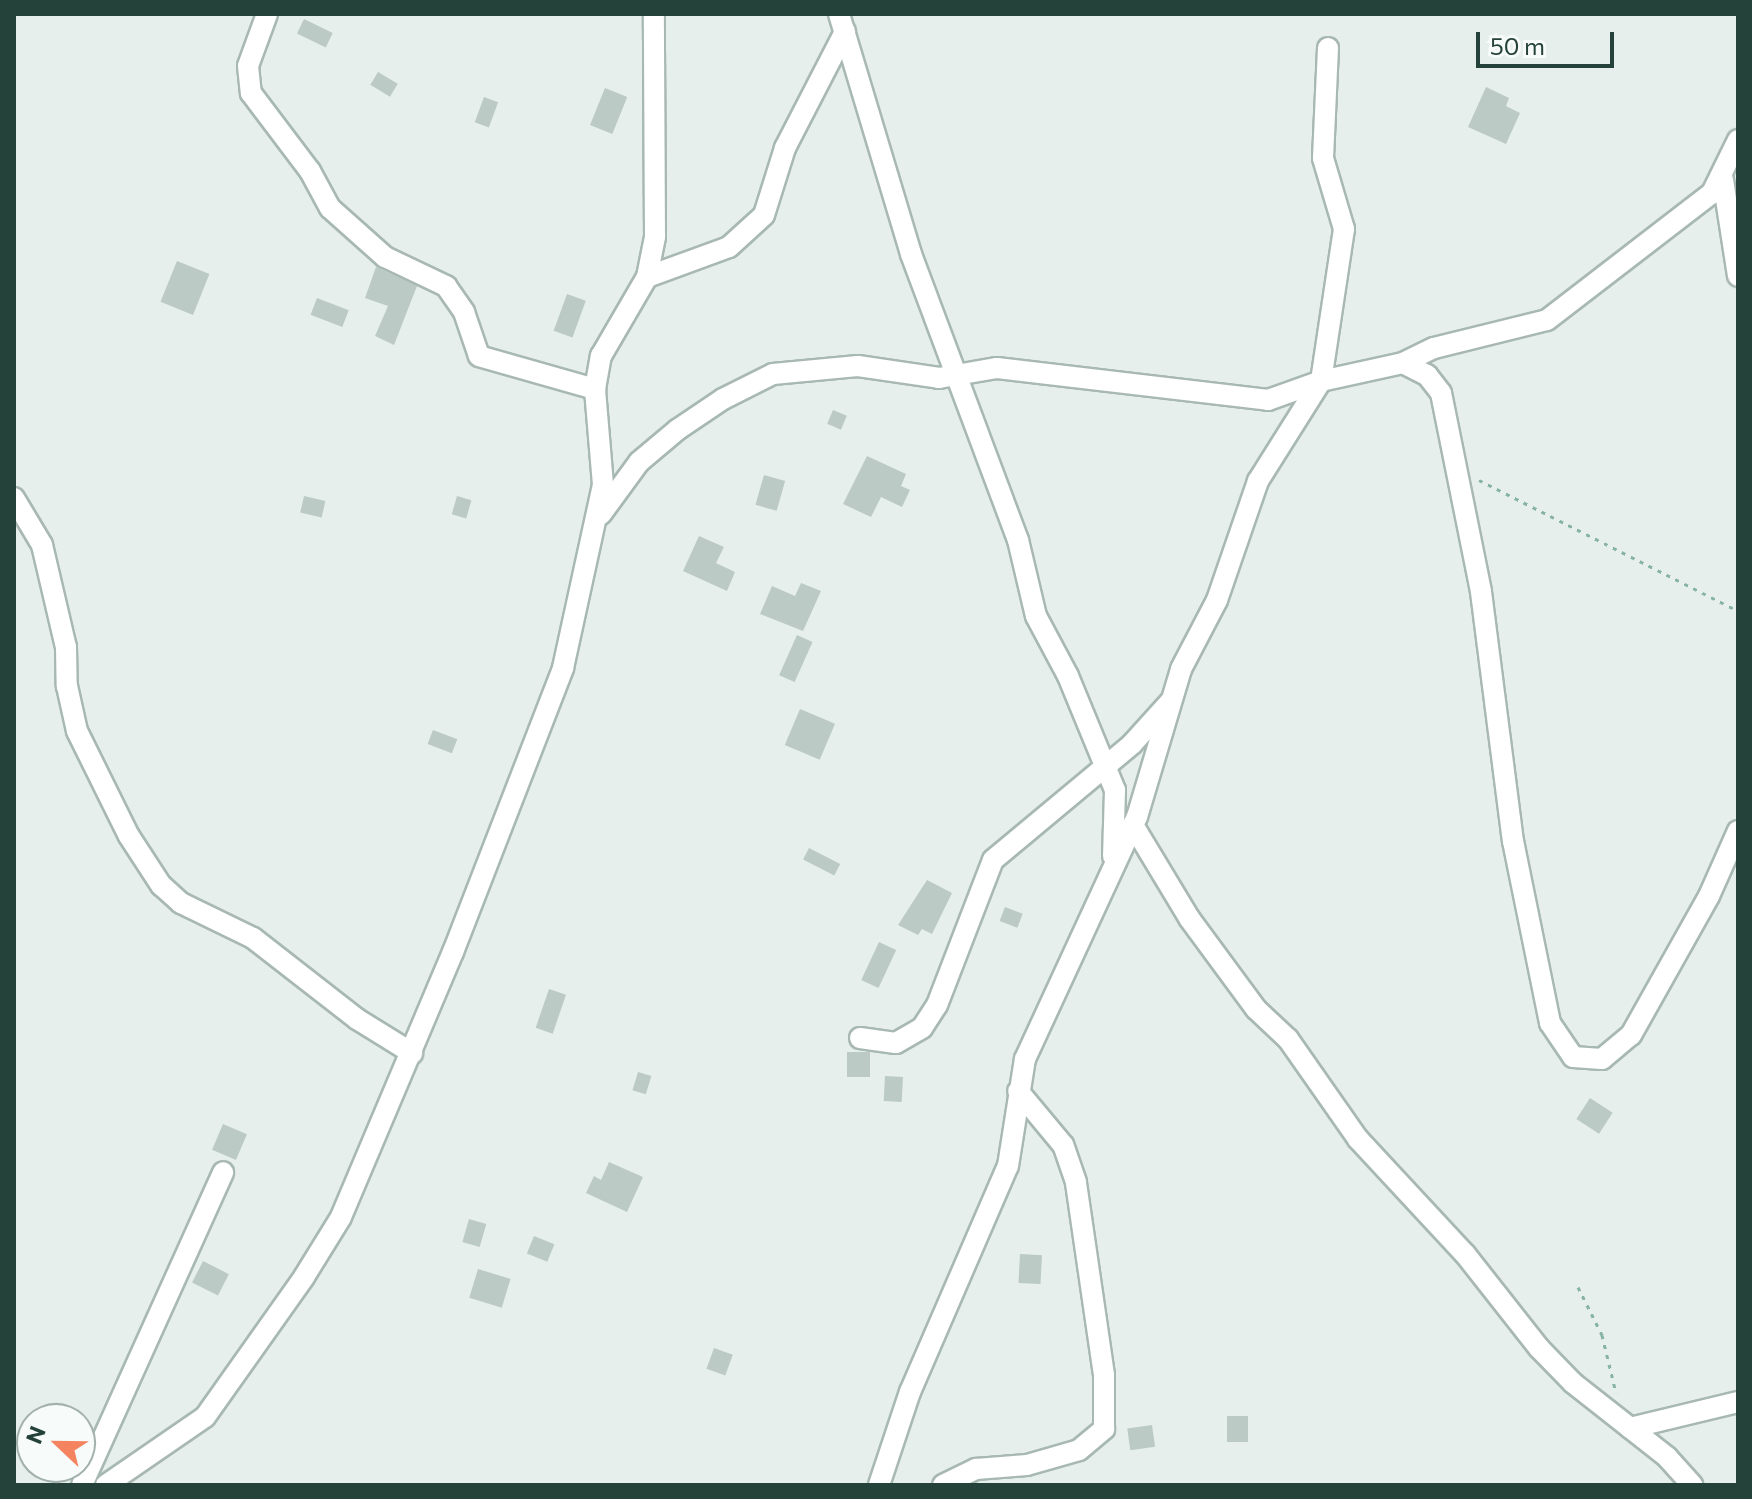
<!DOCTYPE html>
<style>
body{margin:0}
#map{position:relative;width:1752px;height:1499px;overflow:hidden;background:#e6efeb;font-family:Commissioner,sans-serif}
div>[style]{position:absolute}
.building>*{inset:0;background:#bbcac4;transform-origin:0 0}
.path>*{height:3px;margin-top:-1.5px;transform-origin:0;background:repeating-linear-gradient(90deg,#86b3a5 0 4px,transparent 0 10px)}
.roads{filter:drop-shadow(2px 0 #a8b8b2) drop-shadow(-2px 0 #a8b8b2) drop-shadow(0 2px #a8b8b2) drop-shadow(0 -2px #a8b8b2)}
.street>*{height:20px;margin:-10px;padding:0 10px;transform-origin:10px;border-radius:10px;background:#fff}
span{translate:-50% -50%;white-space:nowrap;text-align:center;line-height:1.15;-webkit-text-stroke:6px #f7fbf9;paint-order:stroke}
.frame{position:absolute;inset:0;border:16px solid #24423a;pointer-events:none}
.north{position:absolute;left:16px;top:1403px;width:80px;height:80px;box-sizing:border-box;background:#f7fbf9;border:2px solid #a3b1ad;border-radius:50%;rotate:292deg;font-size:22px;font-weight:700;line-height:32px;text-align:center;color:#24423a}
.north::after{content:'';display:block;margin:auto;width:28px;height:36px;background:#f4845f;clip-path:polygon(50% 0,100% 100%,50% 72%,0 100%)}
.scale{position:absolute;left:1476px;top:32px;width:138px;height:36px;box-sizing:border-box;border:4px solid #24423a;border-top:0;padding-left:10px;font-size:24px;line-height:28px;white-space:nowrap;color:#24423a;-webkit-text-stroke:6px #f7fbf9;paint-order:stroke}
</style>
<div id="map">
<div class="building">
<div style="left:304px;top:19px;width:32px;height:16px;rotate:26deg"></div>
<div style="left:378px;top:72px;width:23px;height:15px;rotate:31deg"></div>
<div style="clip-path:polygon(1486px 87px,1509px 98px,1506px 106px,1520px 113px,1506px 144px,1468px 127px)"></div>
<div style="left:605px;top:88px;width:24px;height:40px;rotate:22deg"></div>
<div style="left:484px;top:97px;width:15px;height:27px;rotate:20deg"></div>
<div style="left:177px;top:261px;width:35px;height:44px;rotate:22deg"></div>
<div style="clip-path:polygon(376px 267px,417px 286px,394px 345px,375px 336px,388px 306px,365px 298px)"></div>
<div style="left:567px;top:294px;width:20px;height:39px;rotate:20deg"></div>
<div style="left:317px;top:298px;width:34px;height:18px;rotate:21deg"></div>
<div style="left:833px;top:410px;width:15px;height:15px;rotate:23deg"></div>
<div style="clip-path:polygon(867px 456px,906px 474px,901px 486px,910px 490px,902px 507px,881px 497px,871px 517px,843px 504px)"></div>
<div style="left:764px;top:475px;width:22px;height:31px;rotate:16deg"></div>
<div style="left:304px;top:496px;width:22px;height:17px;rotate:13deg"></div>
<div style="left:457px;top:496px;width:15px;height:19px;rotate:16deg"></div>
<div style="clip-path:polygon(699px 536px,724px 547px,716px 563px,735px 572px,727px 591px,683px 571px)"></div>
<div style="clip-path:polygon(801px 583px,821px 591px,803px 631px,760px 614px,772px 586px,795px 596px)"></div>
<div style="left:797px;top:635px;width:17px;height:44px;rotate:24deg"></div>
<div style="left:800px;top:709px;width:38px;height:39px;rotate:23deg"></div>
<div style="left:433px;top:730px;width:26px;height:15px;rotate:21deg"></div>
<div style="left:809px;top:848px;width:35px;height:13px;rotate:27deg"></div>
<div style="clip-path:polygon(927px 880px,952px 893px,932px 934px,922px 929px,918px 935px,898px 925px)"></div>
<div style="left:1005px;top:907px;width:19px;height:15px;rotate:21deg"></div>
<div style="left:879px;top:942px;width:19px;height:42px;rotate:25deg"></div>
<div style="left:549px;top:989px;width:18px;height:41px;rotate:19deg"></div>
<div style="left:847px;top:1052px;width:23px;height:25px"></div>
<div style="left:638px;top:1072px;width:14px;height:19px;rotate:17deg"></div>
<div style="left:885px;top:1076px;width:18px;height:25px;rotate:3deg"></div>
<div style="left:1590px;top:1098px;width:27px;height:25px;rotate:33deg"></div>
<div style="left:223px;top:1124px;width:26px;height:28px;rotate:23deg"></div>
<div style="clip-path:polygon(609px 1162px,643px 1177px,627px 1212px,586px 1193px,594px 1176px,601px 1180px)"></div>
<div style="left:469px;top:1219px;width:18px;height:24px;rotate:16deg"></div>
<div style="left:534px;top:1236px;width:22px;height:19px;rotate:22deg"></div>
<div style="left:1020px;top:1254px;width:22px;height:29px;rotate:3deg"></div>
<div style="left:203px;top:1261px;width:29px;height:24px;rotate:27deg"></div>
<div style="left:478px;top:1269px;width:34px;height:30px;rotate:17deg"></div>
<div style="left:714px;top:1348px;width:20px;height:22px;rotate:20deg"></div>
<div style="left:1227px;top:1416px;width:21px;height:26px"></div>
<div style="left:1152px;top:1425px;width:22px;height:25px;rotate:82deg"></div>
</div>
<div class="path">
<div style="left:1479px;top:480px;width:290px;rotate:26.8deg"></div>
<div style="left:1578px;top:1287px;width:54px;rotate:63.4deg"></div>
<div style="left:1602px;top:1335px;width:60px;rotate:76.4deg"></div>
</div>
<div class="roads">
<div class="street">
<div style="left:267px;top:14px;width:55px;rotate:110.1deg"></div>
<div style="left:248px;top:66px;width:27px;rotate:84deg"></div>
<div style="left:251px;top:93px;width:98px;rotate:52.9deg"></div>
<div style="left:310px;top:171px;width:42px;rotate:61.6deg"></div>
<div style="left:330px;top:208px;width:74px;rotate:41.7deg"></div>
<div style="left:385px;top:257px;width:68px;rotate:25.4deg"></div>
<div style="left:446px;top:286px;width:32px;rotate:55deg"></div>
<div style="left:464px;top:312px;width:46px;rotate:71.2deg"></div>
<div style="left:479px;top:356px;width:121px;rotate:15.9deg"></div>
<div style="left:839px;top:14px;width:251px;rotate:73.3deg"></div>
<div style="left:911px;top:254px;width:305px;rotate:69.5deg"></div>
<div style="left:1018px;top:540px;width:78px;rotate:76.7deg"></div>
<div style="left:1036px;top:616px;width:68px;rotate:61.9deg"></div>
<div style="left:1068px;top:676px;width:123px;rotate:67.6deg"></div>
<div style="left:1115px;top:790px;width:66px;rotate:91.7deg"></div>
<div style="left:1723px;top:180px;width:97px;rotate:81.1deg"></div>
<div style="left:647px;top:277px;width:87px;rotate:-20.1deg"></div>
<div style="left:729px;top:247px;width:47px;rotate:-42.4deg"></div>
<div style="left:764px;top:215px;width:70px;rotate:-72.6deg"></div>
<div style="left:785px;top:148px;width:131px;rotate:-62.7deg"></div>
<div style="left:1403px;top:363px;width:27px;rotate:27deg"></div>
<div style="left:1427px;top:375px;width:23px;rotate:52deg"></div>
<div style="left:1441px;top:393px;width:203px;rotate:78.6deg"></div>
<div style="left:1481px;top:592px;width:251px;rotate:82.7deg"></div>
<div style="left:1513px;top:841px;width:186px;rotate:78.5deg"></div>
<div style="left:1550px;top:1023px;width:41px;rotate:55.9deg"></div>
<div style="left:1573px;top:1057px;width:29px;rotate:4deg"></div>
<div style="left:1602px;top:1059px;width:38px;rotate:-40deg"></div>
<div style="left:1631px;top:1035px;width:159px;rotate:-60.7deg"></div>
<div style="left:1709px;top:896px;width:71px;rotate:-66deg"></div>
<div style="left:14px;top:498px;width:55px;rotate:59.2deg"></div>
<div style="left:42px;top:545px;width:105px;rotate:76.8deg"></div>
<div style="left:66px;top:647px;width:39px;rotate:89deg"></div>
<div style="left:67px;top:686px;width:46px;rotate:77.5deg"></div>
<div style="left:77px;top:731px;width:117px;rotate:63.7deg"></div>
<div style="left:129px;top:836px;width:59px;rotate:56.9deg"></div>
<div style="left:161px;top:885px;width:27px;rotate:42deg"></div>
<div style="left:181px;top:903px;width:80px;rotate:25.9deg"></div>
<div style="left:253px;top:938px;width:132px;rotate:37.9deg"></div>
<div style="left:357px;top:1019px;width:65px;rotate:31.7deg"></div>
<div style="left:601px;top:514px;width:64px;rotate:-53.8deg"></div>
<div style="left:639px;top:462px;width:50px;rotate:-40.1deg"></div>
<div style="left:677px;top:430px;width:55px;rotate:-34deg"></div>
<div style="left:723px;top:399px;width:56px;rotate:-26.6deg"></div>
<div style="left:773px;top:374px;width:85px;rotate:-5.4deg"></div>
<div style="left:858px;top:366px;width:82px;rotate:8.4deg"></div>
<div style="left:939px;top:378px;width:59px;rotate:-9.8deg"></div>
<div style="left:997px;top:368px;width:273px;rotate:6.7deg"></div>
<div style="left:1268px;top:400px;width:56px;rotate:-19.7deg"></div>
<div style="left:1321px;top:381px;width:84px;rotate:-12.4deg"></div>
<div style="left:1403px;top:363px;width:34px;rotate:-26deg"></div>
<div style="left:1434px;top:348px;width:116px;rotate:-13.9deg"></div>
<div style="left:1547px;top:320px;width:208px;rotate:-37.6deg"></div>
<div style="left:1712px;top:193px;width:59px;rotate:-63.9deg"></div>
<div style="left:1133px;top:825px;width:109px;rotate:58.9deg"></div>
<div style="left:1189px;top:918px;width:113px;rotate:53.6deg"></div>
<div style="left:1256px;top:1009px;width:44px;rotate:43.2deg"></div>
<div style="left:1288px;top:1039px;width:122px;rotate:55deg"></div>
<div style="left:1358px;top:1139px;width:157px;rotate:47.1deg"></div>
<div style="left:1465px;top:1254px;width:120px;rotate:51.8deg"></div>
<div style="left:1539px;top:1348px;width:49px;rotate:45.8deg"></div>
<div style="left:1573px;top:1383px;width:120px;rotate:38.2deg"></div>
<div style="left:1667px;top:1457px;width:38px;rotate:48deg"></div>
<div style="left:860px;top:1038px;width:36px;rotate:8deg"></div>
<div style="left:896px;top:1043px;width:30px;rotate:-30deg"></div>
<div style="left:922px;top:1028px;width:27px;rotate:-57deg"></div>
<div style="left:937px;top:1005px;width:155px;rotate:-68.9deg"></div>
<div style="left:993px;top:860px;width:181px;rotate:-39.8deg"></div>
<div style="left:1132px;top:744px;width:57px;rotate:-47.9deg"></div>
<div style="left:1630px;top:1428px;width:111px;rotate:-13.5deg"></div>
<div style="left:82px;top:1485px;width:343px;rotate:-65.7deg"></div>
<div style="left:106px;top:1485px;width:120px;rotate:-34.5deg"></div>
<div style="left:205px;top:1417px;width:171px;rotate:-54.7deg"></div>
<div style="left:304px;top:1277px;width:70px;rotate:-58.3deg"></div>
<div style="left:341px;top:1217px;width:288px;rotate:-67.1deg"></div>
<div style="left:453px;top:952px;width:305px;rotate:-68.8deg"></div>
<div style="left:563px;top:668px;width:187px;rotate:-77.7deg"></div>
<div style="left:603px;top:485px;width:96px;rotate:-94.8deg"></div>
<div style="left:595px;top:389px;width:34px;rotate:-80deg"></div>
<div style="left:601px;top:356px;width:91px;rotate:-59.8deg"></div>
<div style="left:647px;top:277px;width:41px;rotate:-78.7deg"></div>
<div style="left:655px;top:237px;width:223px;rotate:-90.3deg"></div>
<div style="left:879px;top:1485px;width:98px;rotate:-71.6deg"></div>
<div style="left:910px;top:1392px;width:246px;rotate:-66.6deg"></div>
<div style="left:1008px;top:1166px;width:108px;rotate:-81deg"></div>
<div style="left:1025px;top:1059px;width:267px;rotate:-65.2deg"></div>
<div style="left:1137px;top:817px;width:154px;rotate:-73.4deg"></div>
<div style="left:1181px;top:669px;width:78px;rotate:-62.4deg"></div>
<div style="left:1217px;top:600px;width:126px;rotate:-71deg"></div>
<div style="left:1258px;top:481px;width:118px;rotate:-57.8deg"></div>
<div style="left:1321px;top:381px;width:154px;rotate:-81.4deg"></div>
<div style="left:1344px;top:229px;width:74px;rotate:-106.5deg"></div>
<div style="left:1323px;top:158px;width:110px;rotate:-87.4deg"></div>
<div style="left:943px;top:1485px;width:37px;rotate:-26deg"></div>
<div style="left:976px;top:1469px;width:51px;rotate:-4.5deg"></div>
<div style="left:1027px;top:1465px;width:54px;rotate:-16.1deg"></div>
<div style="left:1079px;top:1450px;width:33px;rotate:-40deg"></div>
<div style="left:1104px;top:1429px;width:54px;rotate:-90deg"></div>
<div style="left:1104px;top:1375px;width:195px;rotate:-98.3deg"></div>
<div style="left:1076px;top:1182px;width:39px;rotate:-109deg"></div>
<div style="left:1063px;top:1145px;width:70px;rotate:-129.8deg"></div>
</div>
</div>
<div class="frame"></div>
<div class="north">N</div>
<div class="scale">50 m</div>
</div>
